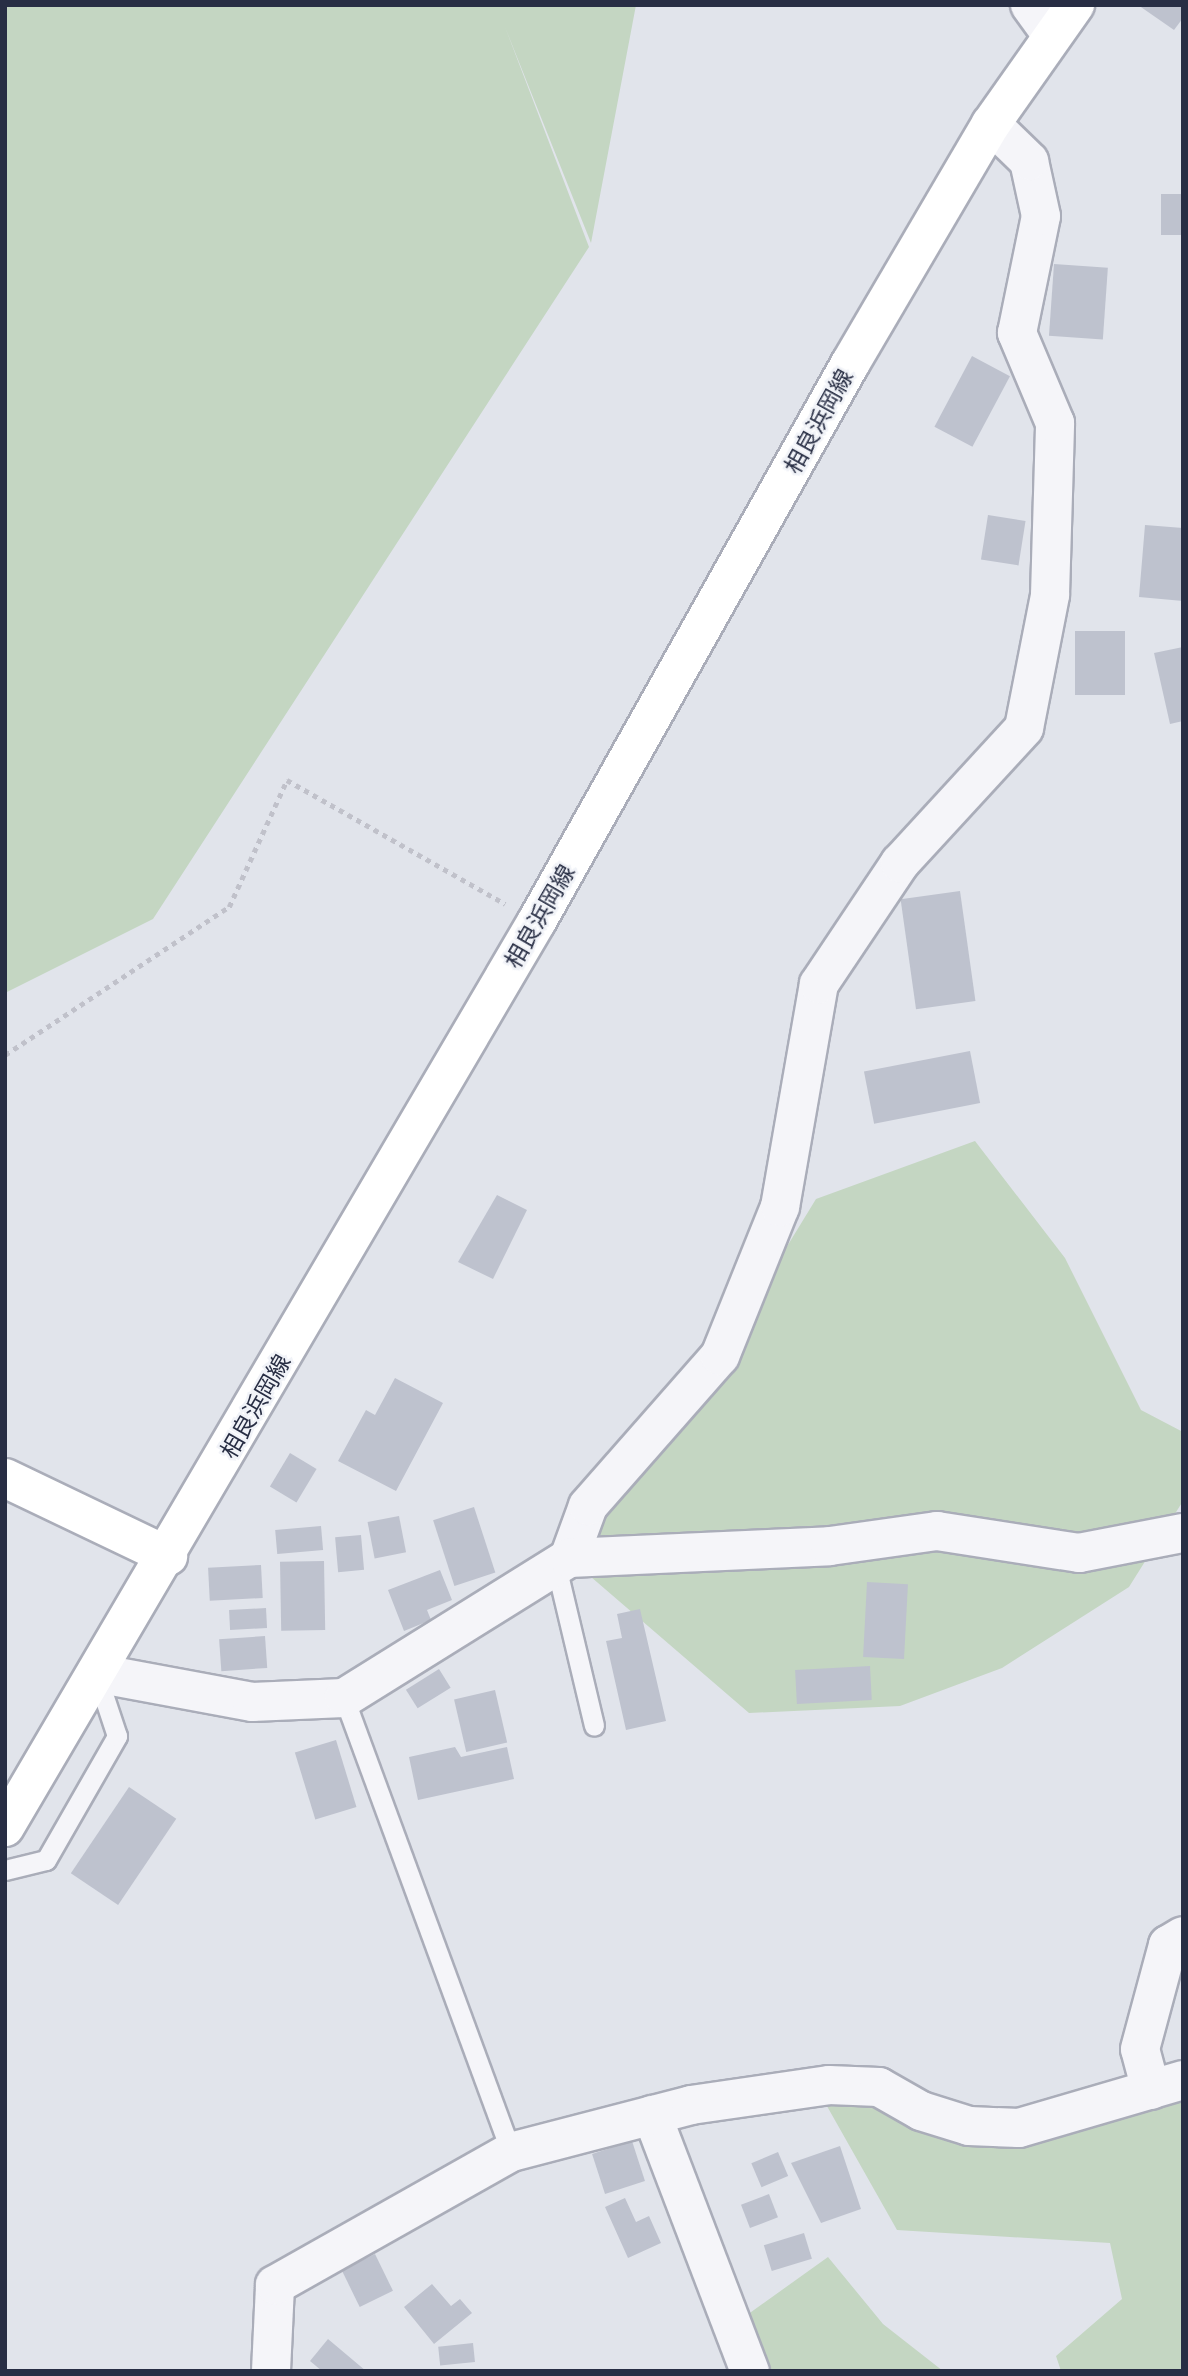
<!DOCTYPE html>
<meta charset="utf-8">
<style>
body{margin:0}
#map{position:relative;width:1188px;height:2376px;overflow:hidden;background:#e1e4eb;font-family:Barlow,"Noto Sans JP",sans-serif}
div>[style]{position:absolute}
.green>*{inset:0;background:#c4d6c2}
.building>*{inset:0;background:#bec2ce;transform-origin:0 0}
.path>*{height:4.5px;margin-top:-2.25px;transform-origin:0;background:repeating-linear-gradient(90deg,#c0c1ca 0 5px,transparent 0 10px)}
.roads{filter:drop-shadow(2px 0 #aaadb9) drop-shadow(-2px 0 #aaadb9) drop-shadow(0 2px #aaadb9) drop-shadow(0 -2px #aaadb9)}
.lane>*{height:19px;margin:-9.5px;padding:0 9.5px;transform-origin:9.5px;border-radius:9.5px;background:#f5f5f9}
.street>*{height:38px;margin:-19px;padding:0 19px;transform-origin:19px;border-radius:19px;background:#f5f5f9}
.secondary>*{height:38px;margin:-19px;padding:0 19px;transform-origin:19px;border-radius:19px;background:#fff}
span{translate:-50% -50%;white-space:nowrap;text-align:center;line-height:1.15;-webkit-text-stroke:5px #f1f3f8;paint-order:stroke}
.street-label{font-size:23px;color:#282e44}
.frame{position:absolute;inset:0;border:7px solid #282e44;pointer-events:none}
</style>
<div id="map">
<div class="green">
<div style="clip-path:polygon(5px 5px,636px 5px,591px 243px,505px 27px,589px 247px,153px 919px,5px 993px)"></div>
<div style="clip-path:polygon(975px 1141px,1065px 1258px,1141px 1410px,1183px 1432px,1183px 1501px,1129px 1587px,1002px 1668px,900px 1706px,749px 1713px,569px 1558px,720px 1356px,816px 1199px)"></div>
<div style="clip-path:polygon(1183px 2081px,1183px 2371px,1061px 2371px,1056px 2356px,1122px 2299px,1110px 2243px,897px 2230px,819px 2092px,1019px 2128px)"></div>
<div style="clip-path:polygon(828px 2257px,883px 2324px,943px 2371px,760px 2371px,733px 2325px)"></div>
</div>
<div class="building">
<div style="clip-path:polygon(1138px 5px,1183px 5px,1183px 18px,1174px 30px)"></div>
<div style="left:1183px;top:194px;width:41px;height:22px;rotate:90deg"></div>
<div style="left:1054px;top:264px;width:54px;height:72px;rotate:4deg"></div>
<div style="left:972px;top:356px;width:43px;height:80px;rotate:28deg"></div>
<div style="left:988px;top:515px;width:38px;height:45px;rotate:9deg"></div>
<div style="clip-path:polygon(1145px 525px,1183px 528px,1183px 601px,1139px 597px)"></div>
<div style="left:1075px;top:631px;width:50px;height:64px"></div>
<div style="clip-path:polygon(1183px 647px,1183px 721px,1170px 724px,1154px 653px)"></div>
<div style="left:960px;top:891px;width:111px;height:60px;rotate:82deg"></div>
<div style="left:970px;top:1051px;width:53px;height:108px;rotate:79deg"></div>
<div style="clip-path:polygon(497px 1195px,527px 1210px,493px 1279px,458px 1262px)"></div>
<div style="clip-path:polygon(395px 1378px,443px 1403px,396px 1491px,338px 1461px,366px 1410px,375px 1415px)"></div>
<div style="left:290px;top:1453px;width:31px;height:39px;rotate:31deg"></div>
<div style="left:474px;top:1507px;width:69px;height:43px;rotate:72deg"></div>
<div style="left:399px;top:1516px;width:37px;height:32px;rotate:79deg"></div>
<div style="left:321px;top:1526px;width:24px;height:46px;rotate:85deg"></div>
<div style="left:361px;top:1535px;width:35px;height:26px;rotate:85deg"></div>
<div style="left:324px;top:1561px;width:69px;height:44px;rotate:89deg"></div>
<div style="left:261px;top:1565px;width:33px;height:53px;rotate:87deg"></div>
<div style="clip-path:polygon(440px 1570px,452px 1600px,427px 1610px,431px 1620px,404px 1631px,388px 1590px)"></div>
<div style="left:867px;top:1582px;width:41px;height:75px;rotate:3deg"></div>
<div style="left:266px;top:1608px;width:20px;height:37px;rotate:87deg"></div>
<div style="clip-path:polygon(640px 1609px,666px 1721px,626px 1730px,606px 1641px,622px 1638px,617px 1614px)"></div>
<div style="left:265px;top:1636px;width:32px;height:46px;rotate:86deg"></div>
<div style="left:870px;top:1666px;width:34px;height:75px;rotate:87deg"></div>
<div style="left:439px;top:1669px;width:22px;height:39px;rotate:58deg"></div>
<div style="left:495px;top:1690px;width:54px;height:42px;rotate:77deg"></div>
<div style="left:336px;top:1740px;width:70px;height:43px;rotate:73deg"></div>
<div style="clip-path:polygon(455px 1747px,461px 1757px,507px 1747px,514px 1779px,418px 1800px,409px 1757px)"></div>
<div style="left:129px;top:1787px;width:57px;height:104px;rotate:34deg"></div>
<div style="left:632px;top:2141px;width:42px;height:42px;rotate:72deg"></div>
<div style="clip-path:polygon(840px 2146px,861px 2209px,821px 2223px,791px 2163px)"></div>
<div style="left:778px;top:2152px;width:26px;height:29px;rotate:67deg"></div>
<div style="left:769px;top:2194px;width:25px;height:30px;rotate:69deg"></div>
<div style="clip-path:polygon(625px 2198px,636px 2222px,649px 2216px,661px 2243px,628px 2258px,605px 2207px)"></div>
<div style="left:804px;top:2233px;width:27px;height:42px;rotate:73deg"></div>
<div style="left:375px;top:2254px;width:41px;height:37px;rotate:64deg"></div>
<div style="clip-path:polygon(432px 2284px,451px 2306px,460px 2299px,472px 2313px,434px 2344px,404px 2307px)"></div>
<div style="clip-path:polygon(328px 2339px,366px 2371px,322px 2371px,310px 2361px)"></div>
<div style="left:473px;top:2343px;width:19px;height:35px;rotate:84deg"></div>
</div>
<div class="path">
<div style="left:5px;top:1055px;width:268px;rotate:-33.5deg"></div>
<div style="left:229px;top:907px;width:140px;rotate:-65.5deg"></div>
<div style="left:287px;top:780px;width:251px;rotate:29.6deg"></div>
</div>
<div class="roads">
<div class="lane">
<div style="left:556px;top:1566px;width:164px;rotate:76.6deg"></div>
<div style="left:344px;top:1698px;width:484px;rotate:69.8deg"></div>
<div style="left:5px;top:1870px;width:42px;rotate:-13.7deg"></div>
<div style="left:46px;top:1860px;width:143px;rotate:-60.2deg"></div>
<div style="left:117px;top:1736px;width:66px;rotate:-108.4deg"></div>
</div>
<div class="street">
<div style="left:1030px;top:5px;width:37px;rotate:54deg"></div>
<div style="left:569px;top:1558px;width:55px;rotate:-69.9deg"></div>
<div style="left:588px;top:1506px;width:200px;rotate:-48.7deg"></div>
<div style="left:720px;top:1356px;width:161px;rotate:-68.1deg"></div>
<div style="left:780px;top:1207px;width:226px;rotate:-80.1deg"></div>
<div style="left:819px;top:984px;width:146px;rotate:-56.2deg"></div>
<div style="left:900px;top:863px;width:183px;rotate:-47.4deg"></div>
<div style="left:1024px;top:728px;width:136px;rotate:-78.9deg"></div>
<div style="left:1050px;top:595px;width:172px;rotate:-88.3deg"></div>
<div style="left:1055px;top:423px;width:98px;rotate:-112.9deg"></div>
<div style="left:1017px;top:333px;width:119px;rotate:-78.4deg"></div>
<div style="left:1041px;top:216px;width:56px;rotate:-102.3deg"></div>
<div style="left:1029px;top:161px;width:53px;rotate:-135.8deg"></div>
<div style="left:96px;top:1673px;width:159px;rotate:10.5deg"></div>
<div style="left:252px;top:1702px;width:92px;rotate:-2.5deg"></div>
<div style="left:344px;top:1698px;width:265px;rotate:-31.9deg"></div>
<div style="left:569px;top:1558px;width:261px;rotate:-2.6deg"></div>
<div style="left:830px;top:1546px;width:108px;rotate:-8deg"></div>
<div style="left:937px;top:1531px;width:144px;rotate:8.8deg"></div>
<div style="left:1079px;top:1553px;width:106px;rotate:-10.9deg"></div>
<div style="left:1151px;top:2090px;width:42px;rotate:-105deg"></div>
<div style="left:1140px;top:2049px;width:108px;rotate:-74.9deg"></div>
<div style="left:1168px;top:1945px;width:17px;rotate:-31deg"></div>
<div style="left:652px;top:2115px;width:274px;rotate:69.1deg"></div>
<div style="left:271px;top:2371px;width:86px;rotate:-87.3deg"></div>
<div style="left:275px;top:2285px;width:271px;rotate:-29.4deg"></div>
<div style="left:511px;top:2152px;width:186px;rotate:-14.6deg"></div>
<div style="left:691px;top:2105px;width:139px;rotate:-8.2deg"></div>
<div style="left:829px;top:2085px;width:50px;rotate:2.3deg"></div>
<div style="left:879px;top:2087px;width:48px;rotate:29.7deg"></div>
<div style="left:921px;top:2111px;width:50px;rotate:17.4deg"></div>
<div style="left:969px;top:2126px;width:50px;rotate:2.3deg"></div>
<div style="left:1019px;top:2128px;width:171px;rotate:-16.3deg"></div>
</div>
<div class="secondary">
<div style="left:5px;top:1478px;width:181px;rotate:25.6deg"></div>
<div style="left:5px;top:1827px;width:1051px;rotate:-59.58deg"></div>
<div style="left:537px;top:921px;width:639px;rotate:-60.67deg"></div>
<div style="left:850px;top:364px;width:278px;rotate:-59.6deg"></div>
<div style="left:991px;top:124px;width:146px;rotate:-54.8deg"></div>
</div>
</div>
<div class="street-label">
<span style="left:818px;top:421px;rotate:-61deg">相良浜岡線</span>
<span style="left:539px;top:916px;rotate:-60deg">相良浜岡線</span>
<span style="left:255px;top:1406px;rotate:-60deg">相良浜岡線</span>
</div>
<div class="frame"></div>
</div>
